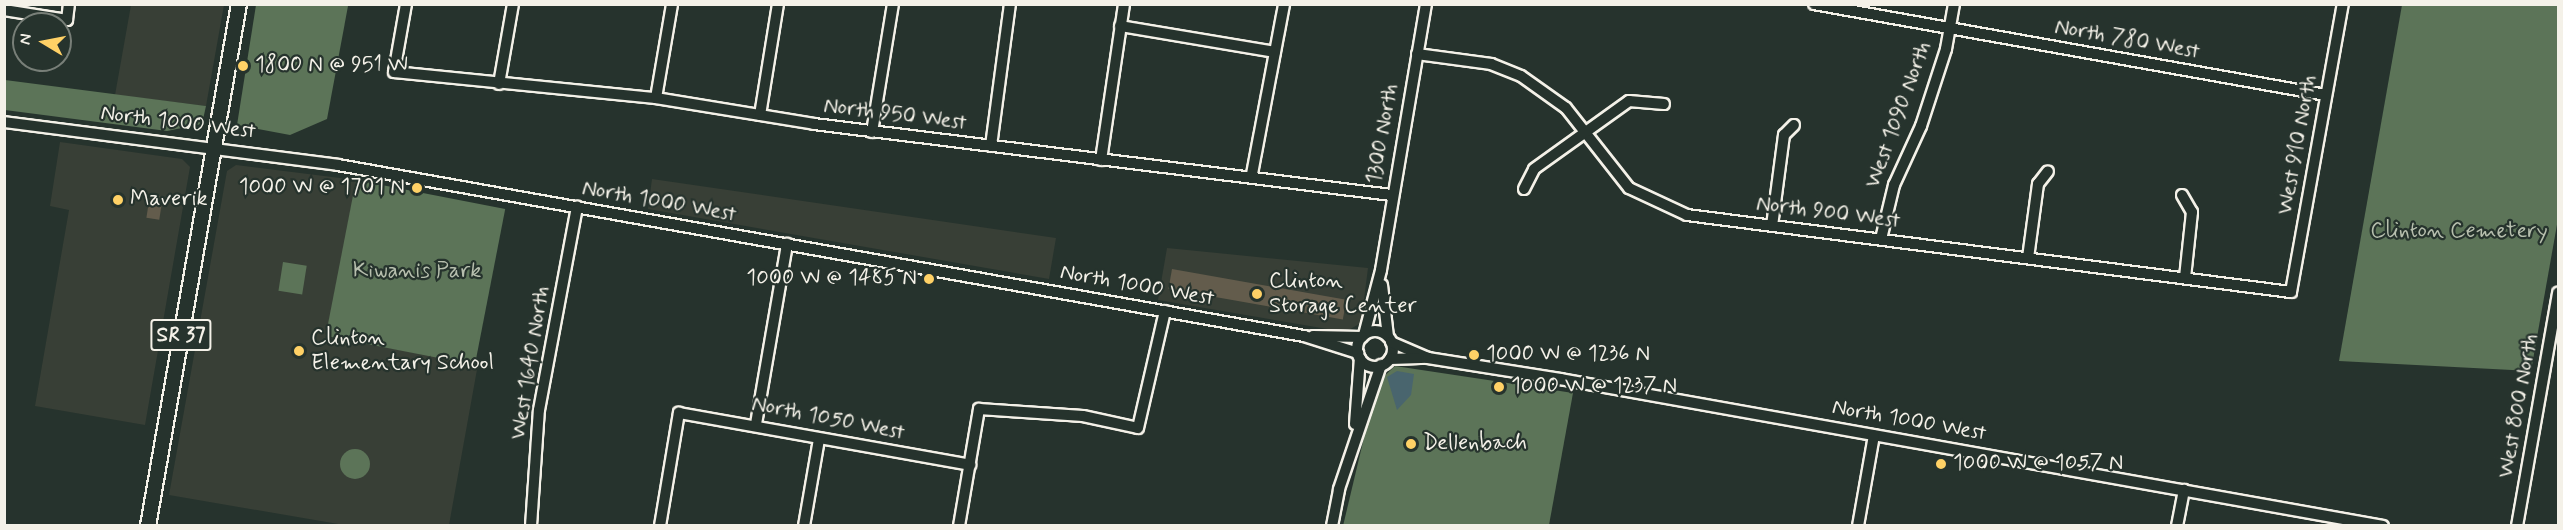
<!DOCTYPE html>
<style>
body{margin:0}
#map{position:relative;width:2563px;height:530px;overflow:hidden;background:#26332d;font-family:Mynerve,sans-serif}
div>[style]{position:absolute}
.built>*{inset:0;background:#383f36}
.green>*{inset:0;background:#5c7458;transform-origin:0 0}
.round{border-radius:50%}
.water>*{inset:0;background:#49656e}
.building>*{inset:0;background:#635c4c;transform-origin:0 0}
.roads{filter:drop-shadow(2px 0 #f4f1e8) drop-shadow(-2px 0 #f4f1e8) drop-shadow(0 2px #f4f1e8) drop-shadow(0 -2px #f4f1e8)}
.minor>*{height:10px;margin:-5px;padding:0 5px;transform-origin:5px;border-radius:5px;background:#26332d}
.minor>.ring{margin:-5px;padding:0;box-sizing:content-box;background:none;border:10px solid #26332d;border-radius:50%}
.major>*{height:14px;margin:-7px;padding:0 7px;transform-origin:7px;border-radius:7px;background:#26332d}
.dots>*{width:16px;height:16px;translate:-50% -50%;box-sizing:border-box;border:3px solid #26332d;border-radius:50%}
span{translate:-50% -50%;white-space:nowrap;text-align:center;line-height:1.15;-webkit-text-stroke:4.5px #26332d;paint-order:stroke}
.shield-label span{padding:2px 4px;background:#26332d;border:2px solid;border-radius:4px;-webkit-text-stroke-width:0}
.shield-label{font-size:21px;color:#f4f1e8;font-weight:700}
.street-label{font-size:22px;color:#f4f1e8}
.poi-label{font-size:22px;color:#f4f1e8}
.left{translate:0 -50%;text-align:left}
.right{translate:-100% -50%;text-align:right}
.park-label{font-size:22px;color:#b7bfae}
.frame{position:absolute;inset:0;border:6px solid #f4f1e8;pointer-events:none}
.north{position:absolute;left:12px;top:12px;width:60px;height:60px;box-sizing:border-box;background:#26332d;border:2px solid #787f78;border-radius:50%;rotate:280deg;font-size:16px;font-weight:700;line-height:24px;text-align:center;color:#f4f1e8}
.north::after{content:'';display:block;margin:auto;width:21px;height:27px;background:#ffd166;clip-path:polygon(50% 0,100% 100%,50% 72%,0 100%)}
</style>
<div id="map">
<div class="built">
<div style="clip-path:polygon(131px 5px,224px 5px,206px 106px,115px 95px)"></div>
<div style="clip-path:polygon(60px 142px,182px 159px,190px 167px,145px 425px,35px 406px,69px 210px,50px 206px)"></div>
<div style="clip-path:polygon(236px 165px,356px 180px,328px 337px,478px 364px,449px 525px,344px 525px,169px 495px,227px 171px)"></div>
<div style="clip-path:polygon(652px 179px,1056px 238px,1049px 279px,648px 209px)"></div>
<div style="clip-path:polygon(1167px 248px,1368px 268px,1361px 323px,1345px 332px,1158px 300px)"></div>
</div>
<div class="green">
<div style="clip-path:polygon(256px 5px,348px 6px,327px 119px,290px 135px,237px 125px)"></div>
<div style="clip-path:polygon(2402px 5px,2558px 5px,2558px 219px,2531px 371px,2339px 361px)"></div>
<div style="clip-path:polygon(5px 80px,206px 106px,202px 124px,167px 131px,5px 110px)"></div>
<div style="left:356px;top:180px;width:152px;height:159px;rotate:11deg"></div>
<div style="left:283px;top:262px;width:24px;height:29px;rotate:9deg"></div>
<div style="clip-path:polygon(1395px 366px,1573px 393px,1549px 525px,1343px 526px,1377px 383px)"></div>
<div class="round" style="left:340px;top:449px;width:30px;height:30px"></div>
</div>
<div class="water">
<div style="clip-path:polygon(1397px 371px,1414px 374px,1411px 395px,1397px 410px,1387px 377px)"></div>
</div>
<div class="building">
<div style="left:150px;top:195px;width:13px;height:23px;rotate:9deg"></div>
<div style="left:1172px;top:269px;width:177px;height:20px;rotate:10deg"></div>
</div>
<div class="roads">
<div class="minor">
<div style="left:406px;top:4px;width:69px;rotate:100deg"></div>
<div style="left:394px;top:72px;width:263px;rotate:5.7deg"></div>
<div style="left:656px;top:98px;width:160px;rotate:9.3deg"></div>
<div style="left:814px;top:124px;width:581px;rotate:7.01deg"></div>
<div style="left:1814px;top:4px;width:520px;rotate:10.08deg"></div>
<div style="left:4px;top:10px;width:64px;rotate:9deg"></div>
<div style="left:67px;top:20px;width:16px;rotate:-83deg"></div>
<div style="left:1120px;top:26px;width:157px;rotate:9.5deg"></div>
<div style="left:1417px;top:54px;width:75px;rotate:7.7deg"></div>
<div style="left:1491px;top:64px;width:32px;rotate:22deg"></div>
<div style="left:1521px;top:76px;width:55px;rotate:35.4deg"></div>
<div style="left:1566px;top:108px;width:102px;rotate:51.8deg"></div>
<div style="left:1629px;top:188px;width:64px;rotate:25deg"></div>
<div style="left:1687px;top:215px;width:609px;rotate:7.27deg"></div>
<div style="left:2291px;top:292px;width:293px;rotate:-79.8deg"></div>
<div style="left:499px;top:84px;width:81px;rotate:-80.1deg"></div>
<div style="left:656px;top:98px;width:95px;rotate:-80.3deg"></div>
<div style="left:760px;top:115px;width:112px;rotate:-80.8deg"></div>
<div style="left:4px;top:122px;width:337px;rotate:7.3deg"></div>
<div style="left:338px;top:165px;width:981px;rotate:10.04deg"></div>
<div style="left:1304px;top:336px;width:57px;rotate:17.5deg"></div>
<div style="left:872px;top:132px;width:130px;rotate:-80.7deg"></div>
<div style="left:991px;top:146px;width:143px;rotate:-82.4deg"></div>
<div style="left:1101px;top:160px;width:158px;rotate:-81.6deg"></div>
<div style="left:1252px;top:174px;width:173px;rotate:-79.3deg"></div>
<div style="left:1524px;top:189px;width:22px;rotate:-63deg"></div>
<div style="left:1534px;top:169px;width:117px;rotate:-35.6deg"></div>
<div style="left:1629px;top:101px;width:35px;rotate:5deg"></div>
<div style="left:2182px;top:195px;width:20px;rotate:60deg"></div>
<div style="left:2192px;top:212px;width:66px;rotate:96.1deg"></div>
<div style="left:1772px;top:226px;width:92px;rotate:-82.5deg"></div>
<div style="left:1784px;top:135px;width:14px;rotate:-45deg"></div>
<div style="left:1881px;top:239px;width:56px;rotate:-76.5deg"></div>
<div style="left:1894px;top:185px;width:65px;rotate:-65.4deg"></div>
<div style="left:1921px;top:126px;width:81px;rotate:-72deg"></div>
<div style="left:1946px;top:49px;width:46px;rotate:-79.9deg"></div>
<div style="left:2028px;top:258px;width:75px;rotate:-82.3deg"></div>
<div style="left:2038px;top:184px;width:16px;rotate:-52deg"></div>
<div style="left:1382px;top:285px;width:52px;rotate:83.4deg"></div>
<div class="ring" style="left:1357px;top:331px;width:26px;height:26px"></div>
<div style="left:1364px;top:335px;width:67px;rotate:-75.3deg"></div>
<div style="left:1381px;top:270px;width:270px;rotate:-80.4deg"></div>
<div style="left:1313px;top:336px;width:49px;rotate:1.2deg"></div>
<div style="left:1391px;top:342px;width:40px;rotate:23.4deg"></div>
<div style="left:1390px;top:359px;width:38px;rotate:-2deg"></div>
<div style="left:1428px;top:358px;width:134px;rotate:9deg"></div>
<div style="left:1560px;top:379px;width:836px;rotate:10.13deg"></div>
<div style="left:756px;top:424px;width:183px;rotate:-80.2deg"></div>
<div style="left:1355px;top:424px;width:66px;rotate:-85.7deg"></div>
<div style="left:531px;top:526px;width:116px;rotate:-86.1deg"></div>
<div style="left:539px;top:410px;width:207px;rotate:-79.4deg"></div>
<div style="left:660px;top:526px;width:115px;rotate:-80.5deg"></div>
<div style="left:679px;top:413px;width:296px;rotate:10.1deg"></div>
<div style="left:804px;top:526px;width:88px;rotate:-80.2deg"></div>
<div style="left:959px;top:526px;width:119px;rotate:-80.3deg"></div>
<div style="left:979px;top:409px;width:104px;rotate:3.9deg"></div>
<div style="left:1083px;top:416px;width:56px;rotate:12.3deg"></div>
<div style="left:1138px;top:428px;width:120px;rotate:-77deg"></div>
<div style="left:1332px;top:526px;width:38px;rotate:-79deg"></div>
<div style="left:1339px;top:489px;width:131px;rotate:-71.3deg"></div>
<div style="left:1858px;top:526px;width:92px;rotate:-80deg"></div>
<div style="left:2177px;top:526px;width:37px;rotate:-79deg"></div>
<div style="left:2517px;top:526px;width:237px;rotate:-80deg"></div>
</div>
<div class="major">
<div style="left:148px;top:526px;width:530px;rotate:-80.11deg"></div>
</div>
</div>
<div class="dots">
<div style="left:243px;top:66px;background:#ffd166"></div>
<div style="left:417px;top:188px;background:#ffd166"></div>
<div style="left:118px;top:200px;background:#ffd166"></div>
<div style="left:929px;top:279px;background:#ffd166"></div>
<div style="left:1257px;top:294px;background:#ffd166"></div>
<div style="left:299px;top:351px;background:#ffd166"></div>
<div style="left:1474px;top:355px;background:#ffd166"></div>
<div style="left:1499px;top:387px;background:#ffd166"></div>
<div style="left:1411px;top:444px;background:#ffd166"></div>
<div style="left:1941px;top:464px;background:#ffd166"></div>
</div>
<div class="shield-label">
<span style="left:181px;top:335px">SR 37</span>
</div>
<div class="street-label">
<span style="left:2127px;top:40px;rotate:10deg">North 780 West</span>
<span style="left:895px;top:115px;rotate:7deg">North 950 West</span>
<span style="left:1899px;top:115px;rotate:-70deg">West 1090 North</span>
<span style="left:178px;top:123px;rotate:7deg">North 1000 West</span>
<span style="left:1383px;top:134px;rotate:-80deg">1300 North</span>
<span style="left:2298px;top:145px;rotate:-80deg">West 910 North</span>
<span style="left:659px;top:202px;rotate:10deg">North 1000 West</span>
<span style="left:1828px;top:213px;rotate:7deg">North 900 West</span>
<span style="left:1137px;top:286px;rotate:10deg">North 1000 West</span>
<span style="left:531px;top:363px;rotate:-81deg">West 1640 North</span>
<span style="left:2519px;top:406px;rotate:-80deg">West 800 North</span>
<span style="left:828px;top:419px;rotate:11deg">North 1050 West</span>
<span style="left:1909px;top:421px;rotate:10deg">North 1000 West</span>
</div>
<div class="poi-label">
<span class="left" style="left:255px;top:66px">1800 N @ 951 W</span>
<span class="right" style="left:405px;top:188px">1000 W @ 1701 N</span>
<span class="left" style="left:130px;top:200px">Maverik</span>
<span class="right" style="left:917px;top:279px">1000 W @ 1485 N</span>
<span class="left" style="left:1269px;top:294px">Clinton<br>Storage Center</span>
<span class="left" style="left:311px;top:351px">Clinton<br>Elementary School</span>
<span class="left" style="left:1486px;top:355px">1000 W @ 1236 N</span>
<span class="left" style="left:1511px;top:387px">1000 W @ 1237 N</span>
<span class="left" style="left:1423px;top:444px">Dellenbach</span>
<span class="left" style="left:1953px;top:464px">1000 W @ 1057 N</span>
</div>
<div class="park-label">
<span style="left:2459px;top:232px">Clinton Cemetery</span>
<span style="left:417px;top:272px">Kiwanis Park</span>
</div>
<div class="frame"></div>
<div class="north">N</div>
</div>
